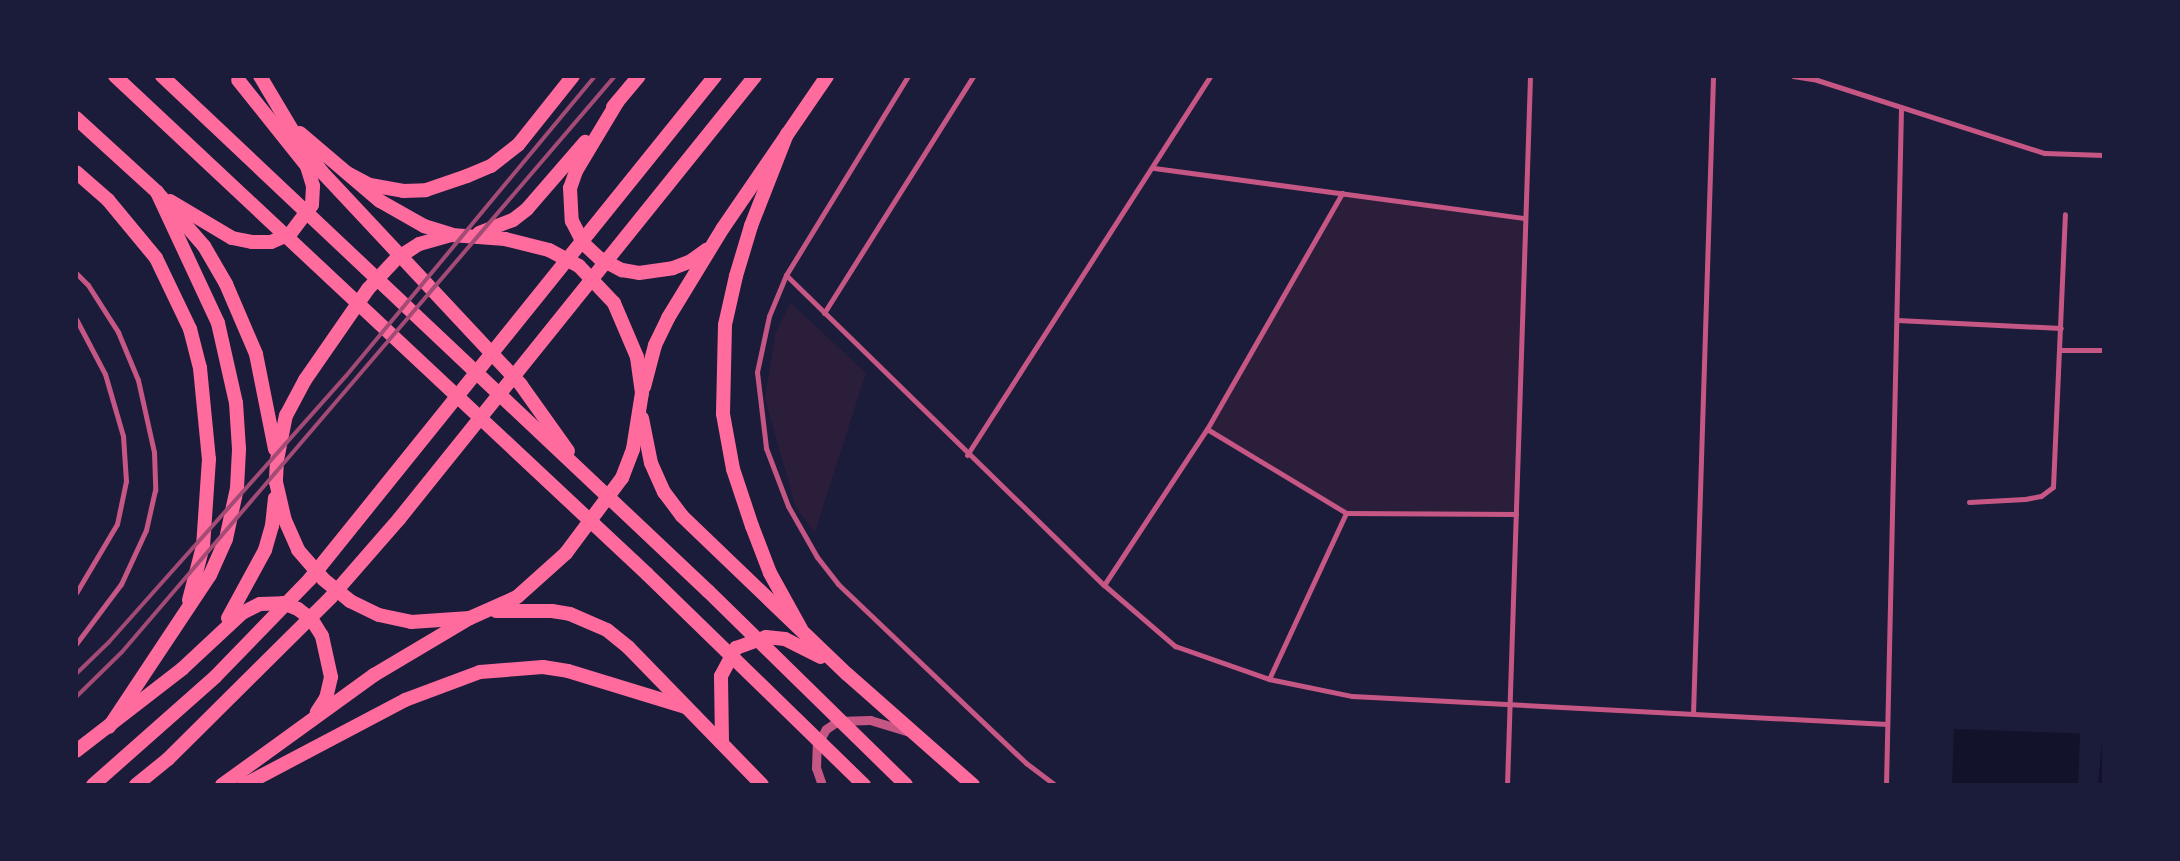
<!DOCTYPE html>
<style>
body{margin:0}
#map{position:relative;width:2180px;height:861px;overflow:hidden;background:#1b1b3a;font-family:"Source Sans 3",sans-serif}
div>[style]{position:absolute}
.green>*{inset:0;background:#2a1e3b}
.water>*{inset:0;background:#12122b;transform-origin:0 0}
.minor>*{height:5px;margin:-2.5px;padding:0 2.5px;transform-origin:2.5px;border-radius:2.5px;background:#c65784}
.tertiary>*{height:9px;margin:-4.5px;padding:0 4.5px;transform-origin:4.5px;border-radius:4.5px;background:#c65784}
.trunk>*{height:14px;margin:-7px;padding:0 7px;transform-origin:7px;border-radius:7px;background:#ff6b9d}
.rail>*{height:4px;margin:-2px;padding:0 2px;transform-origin:2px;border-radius:2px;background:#a44b75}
span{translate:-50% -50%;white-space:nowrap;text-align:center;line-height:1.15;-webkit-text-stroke:4px #1b1b3a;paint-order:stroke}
.frame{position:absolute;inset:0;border:78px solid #1b1b3a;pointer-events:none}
</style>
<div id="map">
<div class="green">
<div style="clip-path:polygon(1342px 193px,1525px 218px,1516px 514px,1346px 513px,1207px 429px)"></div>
<div style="clip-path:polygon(791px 303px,866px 373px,815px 532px,796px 508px,765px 399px,775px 333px)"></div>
</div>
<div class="water">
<div style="left:1954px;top:729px;width:126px;height:56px;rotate:2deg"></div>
<div style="clip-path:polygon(2103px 731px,2104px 785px,2098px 785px)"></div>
</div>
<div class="minor">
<div style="left:908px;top:76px;width:233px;rotate:121.5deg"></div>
<div style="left:786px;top:275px;width:44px;rotate:112.5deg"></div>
<div style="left:769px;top:316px;width:57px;rotate:102.1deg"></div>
<div style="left:757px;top:372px;width:77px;rotate:83.2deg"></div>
<div style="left:766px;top:448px;width:62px;rotate:69.2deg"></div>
<div style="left:788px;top:506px;width:59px;rotate:60.4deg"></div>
<div style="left:817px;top:557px;width:34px;rotate:52deg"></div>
<div style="left:838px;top:584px;width:260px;rotate:43.6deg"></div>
<div style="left:1026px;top:763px;width:36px;rotate:37deg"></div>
<div style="left:1793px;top:76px;width:24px;rotate:9deg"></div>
<div style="left:1817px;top:80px;width:239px;rotate:17.8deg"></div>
<div style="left:2045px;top:153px;width:59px;rotate:1.9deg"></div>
<div style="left:1154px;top:168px;width:374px;rotate:7.7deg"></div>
<div style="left:76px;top:273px;width:17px;rotate:45deg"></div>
<div style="left:88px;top:285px;width:56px;rotate:57.4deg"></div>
<div style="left:118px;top:332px;width:52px;rotate:67.4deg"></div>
<div style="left:138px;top:380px;width:74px;rotate:77.5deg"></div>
<div style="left:154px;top:452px;width:38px;rotate:88deg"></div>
<div style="left:155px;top:490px;width:41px;rotate:102.7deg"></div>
<div style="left:146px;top:530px;width:60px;rotate:114.8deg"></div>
<div style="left:121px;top:584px;width:75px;rotate:126.9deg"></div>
<div style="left:786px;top:275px;width:444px;rotate:44.3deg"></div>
<div style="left:1104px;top:585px;width:94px;rotate:40.7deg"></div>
<div style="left:1175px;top:646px;width:100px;rotate:19.3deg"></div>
<div style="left:1269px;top:679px;width:85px;rotate:11.6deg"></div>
<div style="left:1352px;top:696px;width:536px;rotate:3deg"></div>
<div style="left:824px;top:313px;width:280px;rotate:-57.8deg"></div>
<div style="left:76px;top:319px;width:62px;rotate:62.2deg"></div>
<div style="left:105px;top:374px;width:65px;rotate:73.8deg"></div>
<div style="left:123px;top:436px;width:45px;rotate:86.2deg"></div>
<div style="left:126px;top:481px;width:44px;rotate:101.8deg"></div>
<div style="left:117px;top:524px;width:80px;rotate:120.7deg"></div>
<div style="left:1897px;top:320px;width:164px;rotate:2.8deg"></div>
<div style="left:2060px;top:350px;width:44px"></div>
<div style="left:1207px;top:429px;width:162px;rotate:31.1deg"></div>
<div style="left:1346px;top:513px;width:170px;rotate:0.3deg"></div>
<div style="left:967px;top:455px;width:450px;rotate:-57.3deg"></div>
<div style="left:1969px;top:502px;width:56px;rotate:-3.1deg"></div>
<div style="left:2025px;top:499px;width:16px;rotate:-11deg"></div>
<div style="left:2041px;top:496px;width:15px;rotate:-37deg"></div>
<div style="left:2053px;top:487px;width:273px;rotate:-87.5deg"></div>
<div style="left:1104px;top:585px;width:187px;rotate:-56.6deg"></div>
<div style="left:1207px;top:429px;width:272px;rotate:-60.2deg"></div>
<div style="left:1269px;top:679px;width:183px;rotate:-65.1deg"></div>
<div style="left:1693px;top:714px;width:638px;rotate:-88.2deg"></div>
<div style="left:1507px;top:785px;width:709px;rotate:-88.14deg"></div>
<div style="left:1886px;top:785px;width:678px;rotate:-88.73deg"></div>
</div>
<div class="tertiary">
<div style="left:822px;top:785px;width:18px;rotate:-109deg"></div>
<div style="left:816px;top:768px;width:23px;rotate:-88deg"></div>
<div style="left:817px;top:745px;width:18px;rotate:-61deg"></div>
<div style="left:826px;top:729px;width:14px;rotate:-34deg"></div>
<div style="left:838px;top:721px;width:32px;rotate:-2deg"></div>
<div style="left:870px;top:720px;width:42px;rotate:16.7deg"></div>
</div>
<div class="trunk">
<div style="left:115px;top:76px;width:729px;rotate:43.11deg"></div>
<div style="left:647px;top:574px;width:303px;rotate:44.2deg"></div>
<div style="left:162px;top:76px;width:751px;rotate:43.33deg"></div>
<div style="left:708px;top:591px;width:277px;rotate:44.4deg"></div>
<div style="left:260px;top:76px;width:63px;rotate:59.3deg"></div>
<div style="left:292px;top:130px;width:52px;rotate:54.5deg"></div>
<div style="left:322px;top:172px;width:291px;rotate:46.9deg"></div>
<div style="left:521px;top:385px;width:81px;rotate:54.5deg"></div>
<div style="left:618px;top:101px;width:82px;rotate:121deg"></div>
<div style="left:576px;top:171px;width:18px;rotate:109deg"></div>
<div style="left:570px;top:188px;width:33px;rotate:87deg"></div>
<div style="left:572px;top:221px;width:25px;rotate:63deg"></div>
<div style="left:583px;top:243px;width:22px;rotate:43deg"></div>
<div style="left:599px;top:258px;width:26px;rotate:28deg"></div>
<div style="left:622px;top:270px;width:17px;rotate:10deg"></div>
<div style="left:639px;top:273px;width:34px;rotate:-8deg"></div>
<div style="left:673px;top:268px;width:19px;rotate:-21deg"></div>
<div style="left:691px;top:261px;width:19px;rotate:-36deg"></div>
<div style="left:613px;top:107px;width:40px;rotate:-50deg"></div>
<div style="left:76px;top:118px;width:110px;rotate:42.4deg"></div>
<div style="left:157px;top:192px;width:72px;rotate:49deg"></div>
<div style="left:204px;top:246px;width:44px;rotate:59.9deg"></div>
<div style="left:226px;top:284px;width:76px;rotate:66.8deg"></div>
<div style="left:256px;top:354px;width:97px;rotate:78.7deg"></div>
<div style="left:300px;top:133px;width:105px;rotate:40.4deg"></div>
<div style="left:380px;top:201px;width:51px;rotate:29.6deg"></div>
<div style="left:424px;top:226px;width:28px;rotate:17deg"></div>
<div style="left:787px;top:134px;width:99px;rotate:111.4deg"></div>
<div style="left:751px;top:226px;width:52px;rotate:106.7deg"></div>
<div style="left:736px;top:276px;width:50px;rotate:102.7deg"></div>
<div style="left:725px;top:325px;width:89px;rotate:91.3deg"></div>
<div style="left:723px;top:414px;width:56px;rotate:79.7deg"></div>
<div style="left:733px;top:469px;width:60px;rotate:71.6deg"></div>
<div style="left:752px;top:526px;width:50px;rotate:69deg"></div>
<div style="left:770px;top:573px;width:64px;rotate:61deg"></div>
<div style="left:76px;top:172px;width:43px;rotate:41.2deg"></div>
<div style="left:108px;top:200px;width:75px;rotate:50.4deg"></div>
<div style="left:156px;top:258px;width:79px;rotate:64.4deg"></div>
<div style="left:190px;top:329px;width:40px;rotate:75.6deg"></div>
<div style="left:200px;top:368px;width:91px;rotate:84.4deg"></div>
<div style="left:209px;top:459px;width:87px;rotate:93.9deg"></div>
<div style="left:203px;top:546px;width:56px;rotate:104.5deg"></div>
<div style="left:347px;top:173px;width:26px;rotate:28deg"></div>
<div style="left:370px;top:185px;width:34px;rotate:10deg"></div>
<div style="left:403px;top:191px;width:23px;rotate:-2deg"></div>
<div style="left:426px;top:190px;width:43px;rotate:-18.9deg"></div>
<div style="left:467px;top:176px;width:26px;rotate:-23deg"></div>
<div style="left:491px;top:166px;width:34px;rotate:-38deg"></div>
<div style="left:518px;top:145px;width:88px;rotate:-51.4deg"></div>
<div style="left:170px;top:201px;width:72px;rotate:30.8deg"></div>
<div style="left:232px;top:238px;width:20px;rotate:11deg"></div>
<div style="left:252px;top:242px;width:19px"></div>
<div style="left:271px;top:242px;width:21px;rotate:-23deg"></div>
<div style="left:290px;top:234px;width:36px;rotate:-53deg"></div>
<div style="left:312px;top:205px;width:19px;rotate:-87deg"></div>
<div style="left:313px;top:186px;width:21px;rotate:-107deg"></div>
<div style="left:307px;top:166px;width:110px;rotate:-128.7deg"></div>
<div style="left:479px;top:233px;width:36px;rotate:-21deg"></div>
<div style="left:513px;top:220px;width:18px;rotate:-38deg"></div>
<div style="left:527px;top:209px;width:89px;rotate:-49.1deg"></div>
<div style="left:644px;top:387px;width:43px;rotate:-75.3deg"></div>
<div style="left:655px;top:345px;width:30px;rotate:-64deg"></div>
<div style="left:668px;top:318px;width:105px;rotate:-58.6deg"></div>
<div style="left:723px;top:228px;width:184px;rotate:-55.6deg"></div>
<div style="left:642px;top:418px;width:46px;rotate:78.7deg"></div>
<div style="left:651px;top:463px;width:32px;rotate:66deg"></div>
<div style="left:664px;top:492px;width:30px;rotate:53deg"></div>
<div style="left:682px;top:516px;width:228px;rotate:43.8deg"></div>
<div style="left:847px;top:674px;width:168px;rotate:41.4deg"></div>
<div style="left:496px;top:611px;width:56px"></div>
<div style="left:552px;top:611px;width:18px;rotate:9deg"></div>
<div style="left:570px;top:614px;width:40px;rotate:23.4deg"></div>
<div style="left:607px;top:630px;width:27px;rotate:39deg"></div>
<div style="left:628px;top:647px;width:192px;rotate:45.8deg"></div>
<div style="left:228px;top:618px;width:77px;rotate:-61.4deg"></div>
<div style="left:265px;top:550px;width:25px;rotate:-74deg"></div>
<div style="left:272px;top:526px;width:28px;rotate:-84deg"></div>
<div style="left:109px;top:727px;width:182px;rotate:-56.4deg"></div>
<div style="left:210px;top:575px;width:39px;rotate:-66deg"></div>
<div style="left:226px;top:539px;width:52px;rotate:-77.8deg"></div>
<div style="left:237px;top:488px;width:39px;rotate:-87deg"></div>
<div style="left:239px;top:449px;width:46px;rotate:-93.7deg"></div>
<div style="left:236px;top:403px;width:82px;rotate:-102.7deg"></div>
<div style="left:218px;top:323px;width:145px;rotate:-115deg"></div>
<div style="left:722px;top:741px;width:65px;rotate:-90.9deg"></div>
<div style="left:721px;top:676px;width:32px;rotate:-62deg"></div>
<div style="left:736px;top:648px;width:32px;rotate:-20deg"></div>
<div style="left:766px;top:637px;width:19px;rotate:6deg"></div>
<div style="left:785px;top:639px;width:40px;rotate:26.6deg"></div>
<div style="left:76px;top:751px;width:134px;rotate:-37.7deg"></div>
<div style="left:182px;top:669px;width:82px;rotate:-43deg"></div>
<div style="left:242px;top:613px;width:20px;rotate:-27deg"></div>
<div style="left:260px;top:604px;width:23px;rotate:-2deg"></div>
<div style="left:283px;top:603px;width:16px;rotate:22deg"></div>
<div style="left:298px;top:609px;width:18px;rotate:38deg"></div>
<div style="left:312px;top:620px;width:19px;rotate:58deg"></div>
<div style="left:322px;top:636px;width:42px;rotate:77.6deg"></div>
<div style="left:331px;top:677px;width:22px;rotate:103deg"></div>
<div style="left:326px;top:698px;width:17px;rotate:123deg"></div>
<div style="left:93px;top:785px;width:163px;rotate:-41.5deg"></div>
<div style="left:215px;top:677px;width:136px;rotate:-45.9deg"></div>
<div style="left:310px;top:579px;width:646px;rotate:-51.16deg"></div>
<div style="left:136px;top:785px;width:41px;rotate:-39.1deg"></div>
<div style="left:168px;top:759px;width:230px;rotate:-44.8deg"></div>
<div style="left:331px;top:597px;width:103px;rotate:-48.9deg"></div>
<div style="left:399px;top:519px;width:568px;rotate:-51.21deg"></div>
<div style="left:222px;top:785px;width:188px;rotate:-35.9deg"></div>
<div style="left:374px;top:675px;width:112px;rotate:-30.7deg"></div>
<div style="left:470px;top:618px;width:51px;rotate:-24.1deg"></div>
<div style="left:517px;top:597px;width:66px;rotate:-41.9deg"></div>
<div style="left:566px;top:553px;width:94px;rotate:-53.3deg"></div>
<div style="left:622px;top:478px;width:31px;rotate:-69deg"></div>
<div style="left:633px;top:449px;width:57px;rotate:-80.9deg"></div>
<div style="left:642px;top:393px;width:36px;rotate:-98deg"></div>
<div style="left:637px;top:357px;width:59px;rotate:-113.1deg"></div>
<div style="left:614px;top:303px;width:51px;rotate:-133.4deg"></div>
<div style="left:579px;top:266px;width:34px;rotate:-152deg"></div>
<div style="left:549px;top:250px;width:45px;rotate:-166deg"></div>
<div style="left:505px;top:239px;width:54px;rotate:-175.8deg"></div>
<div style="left:451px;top:235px;width:33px;rotate:164deg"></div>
<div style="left:419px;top:244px;width:27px;rotate:147deg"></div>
<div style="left:396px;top:259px;width:41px;rotate:133deg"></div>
<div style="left:368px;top:289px;width:111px;rotate:124.7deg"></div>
<div style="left:305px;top:380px;width:40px;rotate:118deg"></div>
<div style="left:286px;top:415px;width:46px;rotate:101.3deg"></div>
<div style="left:277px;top:460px;width:22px;rotate:93deg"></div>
<div style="left:276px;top:482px;width:37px;rotate:77deg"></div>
<div style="left:284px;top:518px;width:35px;rotate:66deg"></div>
<div style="left:298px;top:550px;width:38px;rotate:49deg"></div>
<div style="left:323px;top:579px;width:35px;rotate:39deg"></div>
<div style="left:350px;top:601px;width:32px;rotate:26deg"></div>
<div style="left:379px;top:615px;width:33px;rotate:12deg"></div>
<div style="left:411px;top:622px;width:59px;rotate:-3.9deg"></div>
<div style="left:244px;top:785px;width:182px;rotate:-27.8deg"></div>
<div style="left:405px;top:700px;width:80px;rotate:-20.5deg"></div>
<div style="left:480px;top:672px;width:63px;rotate:-4.5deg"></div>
<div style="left:543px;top:667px;width:25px;rotate:9deg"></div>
<div style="left:568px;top:671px;width:123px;rotate:17deg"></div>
</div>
<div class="rail">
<div style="left:76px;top:674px;width:46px;rotate:-44.1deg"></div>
<div style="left:109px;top:642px;width:356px;rotate:-48.3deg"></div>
<div style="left:346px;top:376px;width:390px;rotate:-50.3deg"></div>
<div style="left:76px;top:697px;width:64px;rotate:-44.4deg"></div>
<div style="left:122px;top:652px;width:758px;rotate:-49.44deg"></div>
</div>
<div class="frame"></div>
</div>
